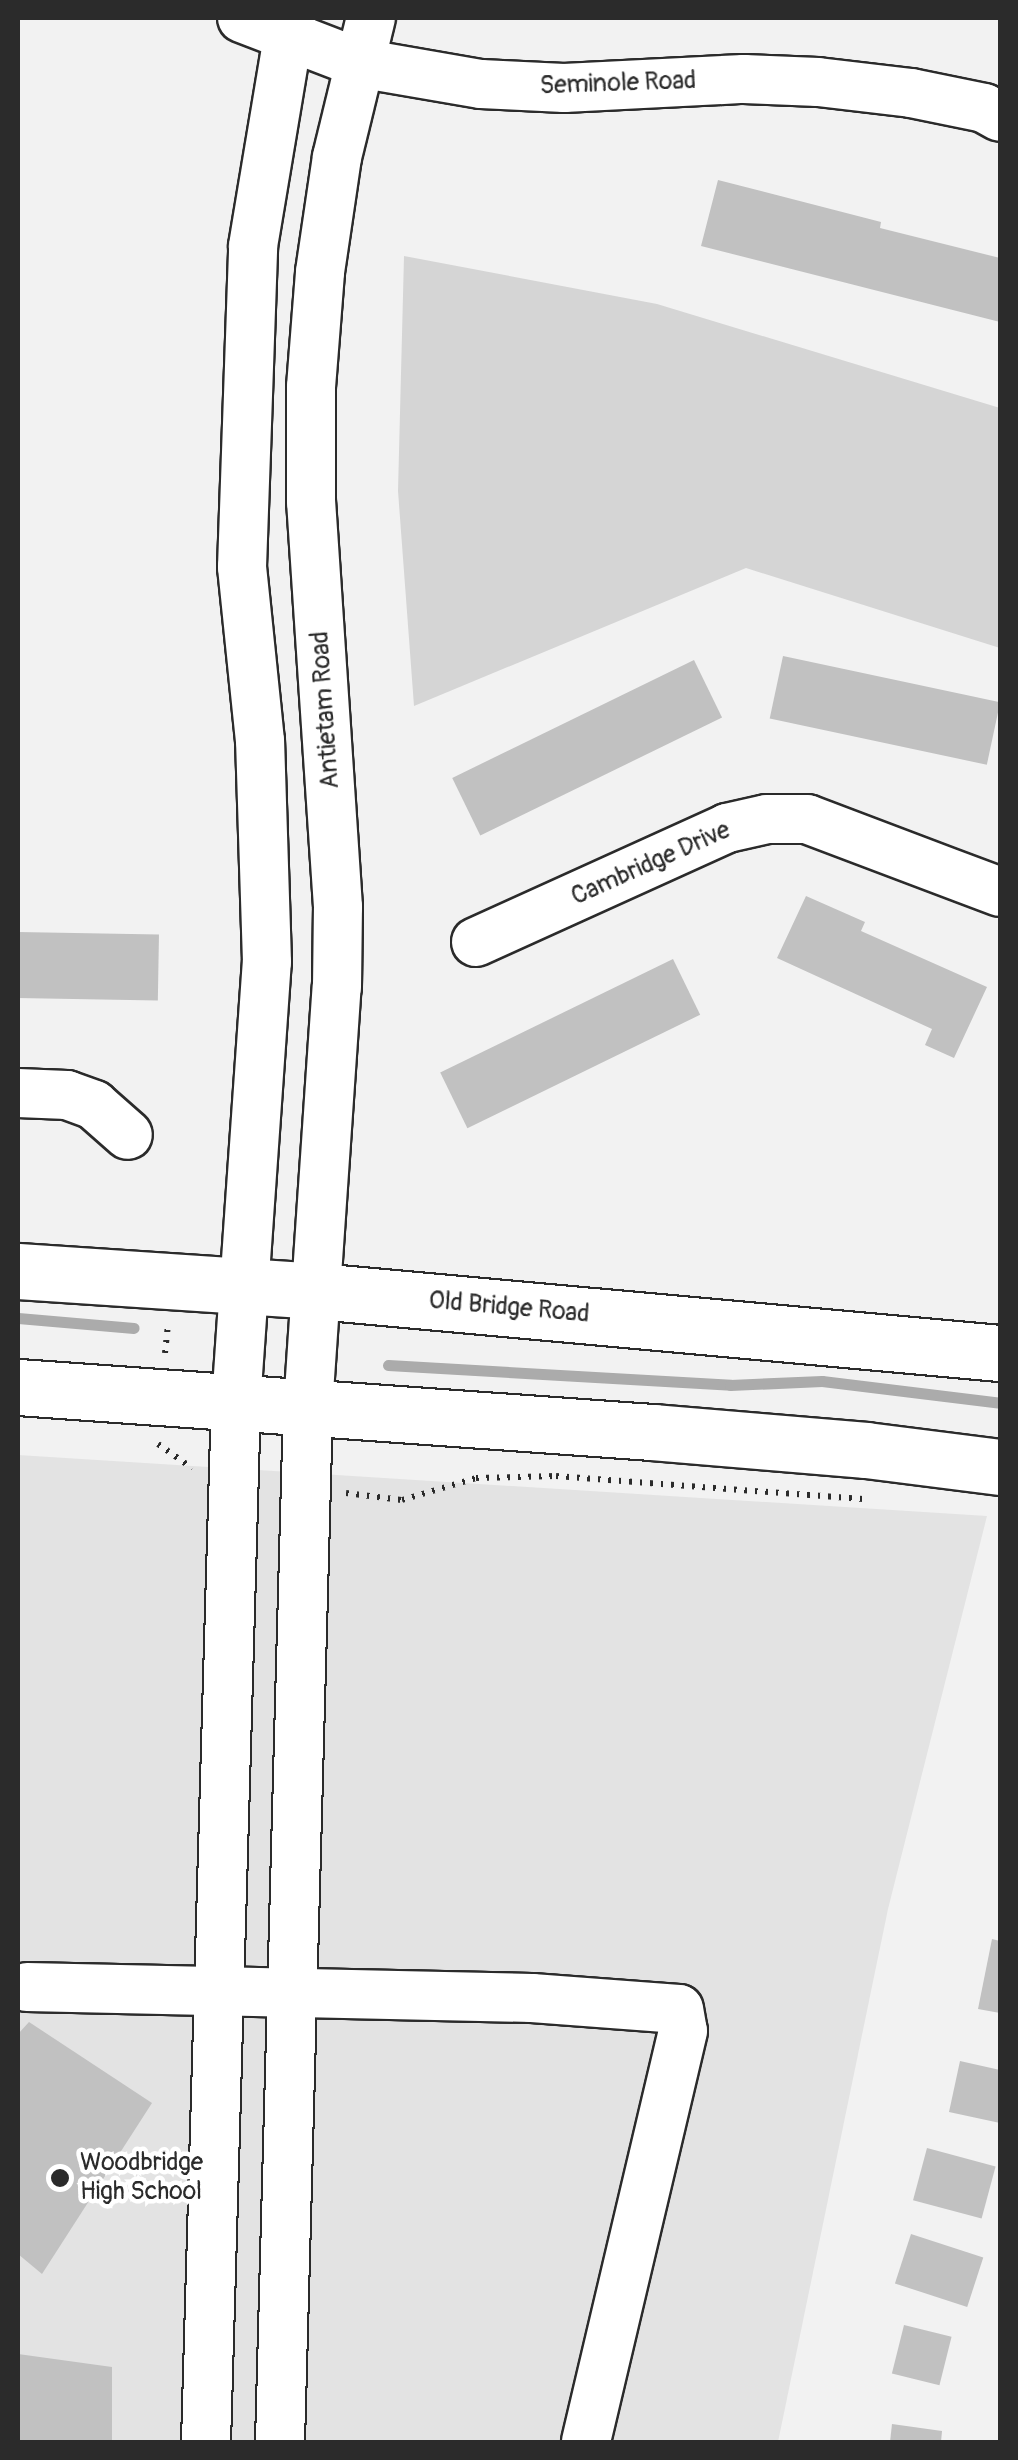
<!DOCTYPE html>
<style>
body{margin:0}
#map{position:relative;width:1018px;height:2460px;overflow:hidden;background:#f2f2f2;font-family:Pangolin,sans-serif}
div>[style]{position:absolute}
.built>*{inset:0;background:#e3e3e3}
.green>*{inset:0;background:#d5d5d5}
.stream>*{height:11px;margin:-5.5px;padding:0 5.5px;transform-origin:5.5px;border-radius:5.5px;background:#ababab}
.building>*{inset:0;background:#c1c1c1;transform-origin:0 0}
.path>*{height:6px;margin-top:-3px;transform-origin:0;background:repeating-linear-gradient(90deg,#2b2b2b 0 2.5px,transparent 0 10.5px)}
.roads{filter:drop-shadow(2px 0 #2b2b2b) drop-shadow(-2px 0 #2b2b2b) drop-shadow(0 2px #2b2b2b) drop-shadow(0 -2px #2b2b2b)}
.minor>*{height:48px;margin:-24px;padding:0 24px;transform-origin:24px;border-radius:24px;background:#fff}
.major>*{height:55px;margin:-27.5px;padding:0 27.5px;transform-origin:27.5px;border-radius:27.5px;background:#fff}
.dots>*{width:28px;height:28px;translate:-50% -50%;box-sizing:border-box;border:5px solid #fff;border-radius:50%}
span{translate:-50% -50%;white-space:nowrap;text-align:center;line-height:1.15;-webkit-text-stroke:9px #fff;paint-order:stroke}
.street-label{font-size:25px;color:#2b2b2b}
.poi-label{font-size:25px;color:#2b2b2b}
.left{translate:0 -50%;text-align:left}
.frame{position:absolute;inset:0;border:20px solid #2b2b2b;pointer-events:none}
</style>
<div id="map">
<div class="built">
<div style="clip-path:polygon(18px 1455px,987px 1516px,888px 1909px,778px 2442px,18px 2442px)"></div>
</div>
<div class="green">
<div style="clip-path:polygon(404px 256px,657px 304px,1000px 408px,1000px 648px,746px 568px,414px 706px,398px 491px)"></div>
</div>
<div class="stream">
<div style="left:18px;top:1318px;width:116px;rotate:4.9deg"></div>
<div style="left:388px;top:1365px;width:343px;rotate:3.3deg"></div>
<div style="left:730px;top:1385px;width:92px;rotate:-2.5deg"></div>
<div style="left:822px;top:1381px;width:179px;rotate:7deg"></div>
</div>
<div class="building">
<div style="clip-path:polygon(718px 180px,881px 222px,880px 228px,1000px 258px,1000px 322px,701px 246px)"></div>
<div style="left:783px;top:656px;width:222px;height:64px;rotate:12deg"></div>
<div style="left:694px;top:660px;width:64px;height:269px;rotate:64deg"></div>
<div style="clip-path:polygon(806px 896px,865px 922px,861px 931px,987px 987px,954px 1058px,925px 1045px,932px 1029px,777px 958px)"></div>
<div style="left:18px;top:932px;width:141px;height:66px;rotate:1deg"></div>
<div style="left:673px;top:959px;width:62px;height:259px;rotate:64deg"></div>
<div style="clip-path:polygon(992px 1939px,1000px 1941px,1000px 2013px,978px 2009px)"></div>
<div style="clip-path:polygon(29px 2022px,152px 2103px,42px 2274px,18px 2254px,18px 2034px)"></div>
<div style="clip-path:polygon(960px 2061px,1000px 2070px,1000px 2123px,949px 2112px)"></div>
<div style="left:927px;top:2148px;width:71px;height:54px;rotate:15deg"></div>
<div style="left:911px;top:2234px;width:76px;height:52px;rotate:18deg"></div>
<div style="left:904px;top:2325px;width:49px;height:50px;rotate:14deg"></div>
<div style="clip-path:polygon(18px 2354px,112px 2367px,112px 2442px,18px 2442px)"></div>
<div style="clip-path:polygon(892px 2424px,942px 2431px,941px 2442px,890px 2442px)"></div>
</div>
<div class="path">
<div style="left:165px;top:1353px;width:28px;rotate:-84deg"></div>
<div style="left:158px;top:1444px;width:42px;rotate:35.2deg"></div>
<div style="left:346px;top:1493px;width:56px;rotate:7.1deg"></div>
<div style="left:402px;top:1500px;width:77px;rotate:-16.6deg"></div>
<div style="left:476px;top:1478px;width:80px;rotate:-1.4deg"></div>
<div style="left:556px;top:1476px;width:308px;rotate:4.3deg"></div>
</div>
<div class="roads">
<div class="minor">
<div style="left:242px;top:18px;width:125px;rotate:21deg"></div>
<div style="left:359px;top:63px;width:124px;rotate:9.8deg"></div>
<div style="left:481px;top:84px;width:83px;rotate:2.8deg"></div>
<div style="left:564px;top:88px;width:180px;rotate:-2.9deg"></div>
<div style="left:744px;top:79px;width:74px;rotate:2.3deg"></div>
<div style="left:818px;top:82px;width:94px;rotate:6.7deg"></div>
<div style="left:911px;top:93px;width:75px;rotate:11.6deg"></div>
<div style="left:984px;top:108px;width:18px;rotate:29deg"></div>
<div style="left:476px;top:942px;width:276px;rotate:-24.4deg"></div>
<div style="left:727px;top:828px;width:41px;rotate:-12.7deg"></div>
<div style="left:767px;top:819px;width:40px"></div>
<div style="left:807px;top:819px;width:206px;rotate:20.7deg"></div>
<div style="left:18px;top:1093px;width:49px;rotate:2.3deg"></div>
<div style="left:67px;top:1095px;width:29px;rotate:20deg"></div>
<div style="left:94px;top:1105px;width:45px;rotate:41.4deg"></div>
<div style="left:27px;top:1987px;width:505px;rotate:1.25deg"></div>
<div style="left:532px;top:1998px;width:147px;rotate:4.3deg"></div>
<div style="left:679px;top:2009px;width:22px;rotate:80deg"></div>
<div style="left:683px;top:2031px;width:422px;rotate:103.3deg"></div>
<div style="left:206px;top:2442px;width:1039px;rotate:-88.35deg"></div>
<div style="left:236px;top:1403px;width:442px;rotate:-86deg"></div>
<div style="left:267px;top:962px;width:221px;rotate:-91.8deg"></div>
<div style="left:260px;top:741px;width:175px;rotate:-95.9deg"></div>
<div style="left:242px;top:567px;width:321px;rotate:-88deg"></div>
<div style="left:253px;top:246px;width:231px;rotate:-80.5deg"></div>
<div style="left:280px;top:2442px;width:1035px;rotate:-88.45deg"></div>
<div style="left:308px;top:1407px;width:421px;rotate:-86.1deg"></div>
<div style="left:337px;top:987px;width:80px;rotate:-89.3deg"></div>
<div style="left:338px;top:907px;width:406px;rotate:-93.8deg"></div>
<div style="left:311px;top:502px;width:115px;rotate:-90deg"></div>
<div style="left:311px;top:387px;width:115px;rotate:-85.5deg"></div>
<div style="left:320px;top:272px;width:116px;rotate:-81.6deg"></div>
<div style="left:337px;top:157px;width:143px;rotate:-76.3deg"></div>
</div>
<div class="major">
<div style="left:18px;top:1271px;width:300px;rotate:3.8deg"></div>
<div style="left:317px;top:1291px;width:686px;rotate:5.19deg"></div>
<div style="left:18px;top:1387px;width:636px;rotate:4.06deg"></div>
<div style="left:652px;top:1432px;width:215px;rotate:4.8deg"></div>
<div style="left:866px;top:1450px;width:135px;rotate:7.2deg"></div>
</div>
</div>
<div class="dots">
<div style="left:60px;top:2178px;background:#2b2b2b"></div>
</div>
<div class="street-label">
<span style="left:618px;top:84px;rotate:-2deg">Seminole Road</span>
<span style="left:326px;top:710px;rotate:-94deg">Antietam Road</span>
<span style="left:651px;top:864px;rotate:-24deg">Cambridge Drive</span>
<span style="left:509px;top:1308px;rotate:5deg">Old Bridge Road</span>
</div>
<div class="poi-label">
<span class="left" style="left:80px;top:2178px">Woodbridge<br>High School</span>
</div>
<div class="frame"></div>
</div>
